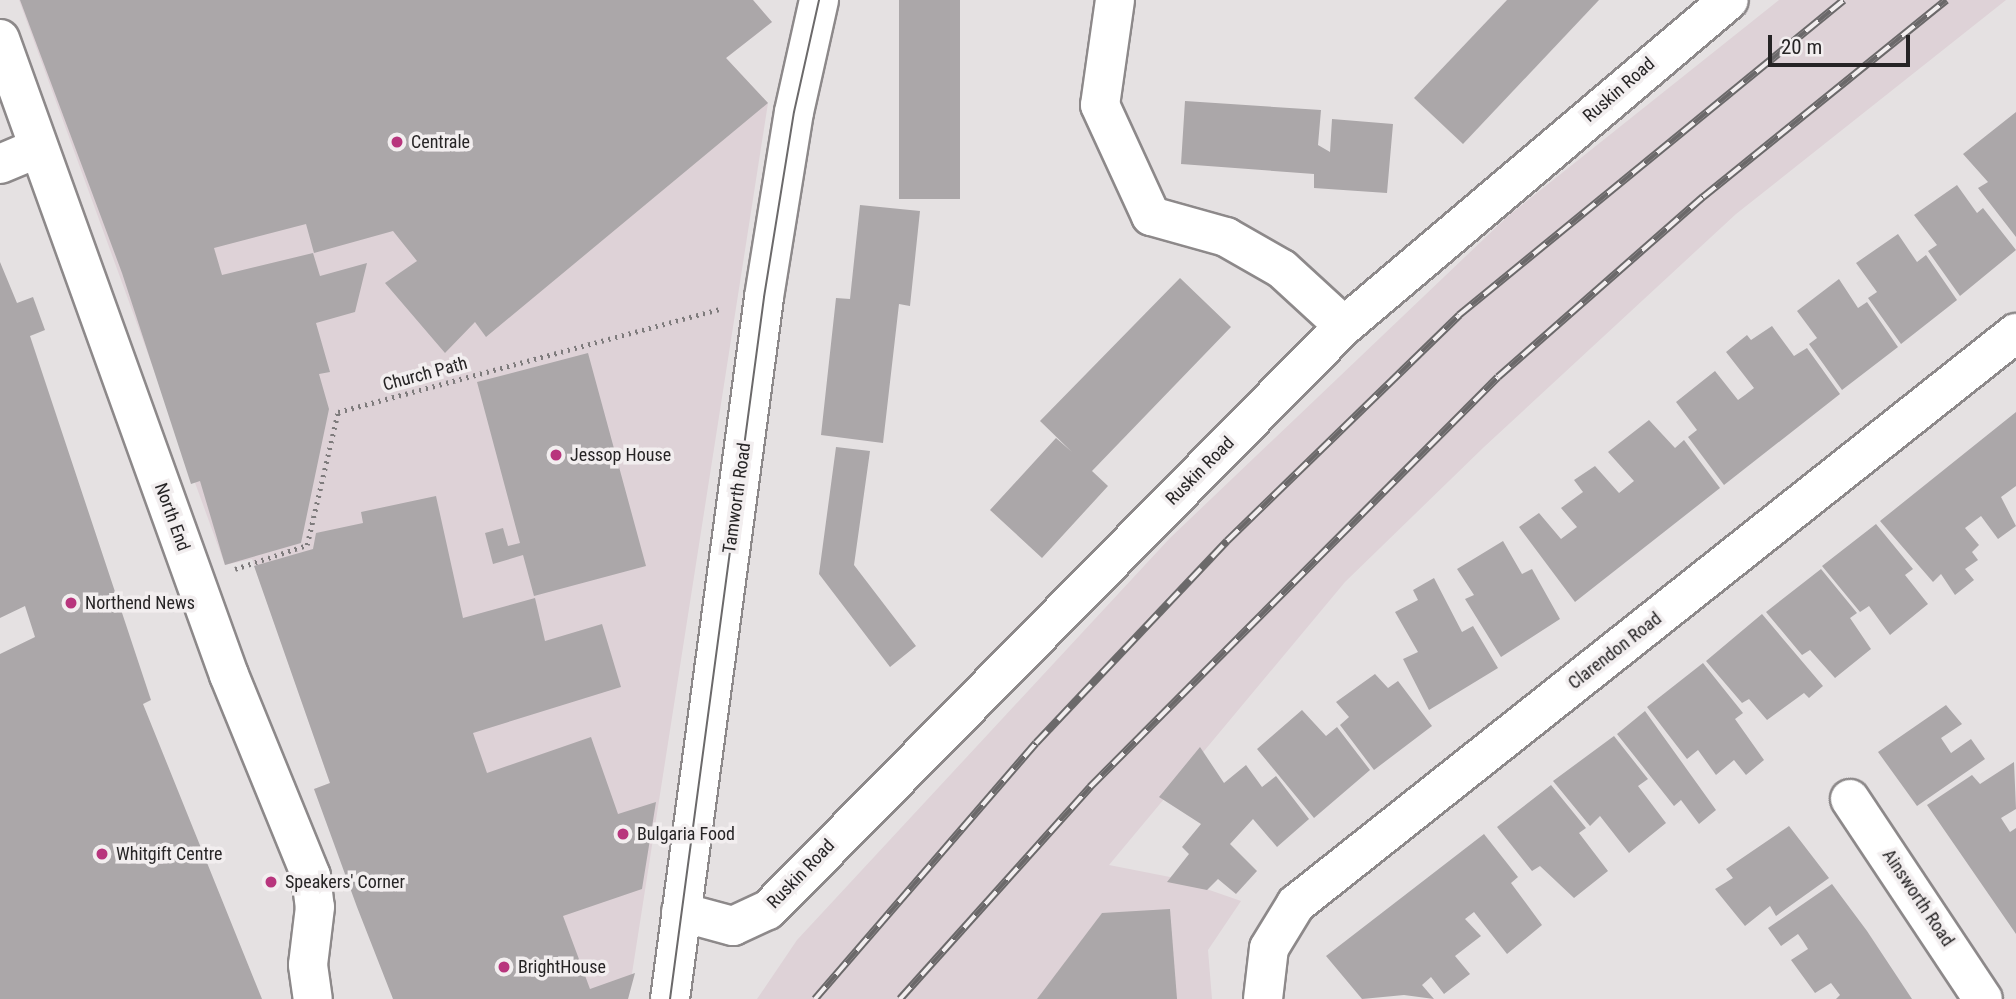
<!DOCTYPE html>
<style>
body{margin:0}
#map{position:relative;width:2016px;height:999px;overflow:hidden;background:#e5e1e2;font-family:"Roboto Condensed",sans-serif}
div>[style]{position:absolute}
.built>*{inset:0;background:#ded2d7}
.building>*{inset:0;background:#aba7a9;transform-origin:0 0}
.path>*{height:4.5px;margin-top:-2.25px;transform-origin:0;background:repeating-linear-gradient(90deg,#7e7b7c 0 2px,transparent 0 7px)}
.roads{filter:drop-shadow(2px 0 #8d898a) drop-shadow(-2px 0 #8d898a) drop-shadow(0 2px #8d898a) drop-shadow(0 -2px #8d898a)}
.street>*{height:38px;margin:-19px;padding:0 19px;transform-origin:19px;border-radius:19px;background:#fff}
.secondary>*{height:38px;margin:-19px;padding:0 19px;transform-origin:19px;border-radius:19px;background:#fff}
.tram>*{height:2px;margin:-1px;padding:0 1px;transform-origin:1px;border-radius:1px;background:#6b696a}
.rail>*{height:8px;margin-top:-4px;transform-origin:0;background:repeating-linear-gradient(90deg,#f2eeef 0 16px,#6b696a 0 32px);box-sizing:border-box;border-block:2px solid #6b696a}
.dots>*{width:19px;height:19px;translate:-50% -50%;box-sizing:border-box;border:4px solid #f2eeef;border-radius:50%}
span{translate:-50% -50%;white-space:nowrap;text-align:center;line-height:1.15;-webkit-text-stroke:7px #f2eeef;paint-order:stroke}
.street-label{font-size:18px;color:#262425}
.poi-label{font-size:18px;color:#262425}
.left{translate:0 -50%;text-align:left}
.scale{position:absolute;left:1768px;top:35px;width:142px;height:32px;box-sizing:border-box;border:4px solid #262425;border-top:0;padding-left:9px;font-size:21px;line-height:24px;white-space:nowrap;color:#262425;-webkit-text-stroke:5px #f2eeef;paint-order:stroke}
</style>
<div id="map">
<div class="built">
<div style="clip-path:polygon(19px 0,753px 0,772px 22px,726px 58px,768px 103px,628px 999px,395px 999px,314px 789px,330px 783px,252px 559px,225px 565px)"></div>
<div style="clip-path:polygon(1779px 0,2006px 0,1736px 214px,1484px 447px,1345px 582px,1109px 865px,1175px 878px,1241px 901px,1208px 950px,1212px 999px,757px 999px,797px 940px,1170px 538px,1508px 216px)"></div>
</div>
<div class="building">
<div style="clip-path:polygon(20px 0,753px 0,772px 22px,726px 58px,768px 103px,486px 337px,475px 322px,445px 353px,385px 283px,417px 261px,393px 231px,314px 253px,306px 224px,214px 248px,222px 275px,313px 253px,320px 276px,367px 263px,355px 312px,316px 323px,330px 372px,319px 374px,329px 409px,301px 543px,225px 565px,200px 481px,191px 484px,122px 273px)"></div>
<div style="left:899px;top:0;width:61px;height:199px"></div>
<div style="clip-path:polygon(1507px 0,1599px 0,1463px 144px,1414px 98px)"></div>
<div style="clip-path:polygon(1185px 101px,1321px 110px,1318px 145px,1330px 152px,1332px 119px,1393px 124px,1387px 193px,1314px 188px,1314px 174px,1181px 164px)"></div>
<div style="clip-path:polygon(2016px 112px,2016px 237px,1978px 188px,1988px 182px,1963px 154px)"></div>
<div style="clip-path:polygon(1957px 185px,1977px 213px,1983px 208px,2016px 250px,1960px 296px,1928px 251px,1937px 245px,1914px 215px)"></div>
<div style="clip-path:polygon(860px 205px,920px 211px,910px 306px,899px 304px,883px 443px,821px 435px,836px 298px,850px 299px)"></div>
<div style="clip-path:polygon(1898px 234px,1917px 262px,1926px 255px,1957px 300px,1901px 344px,1868px 298px,1877px 292px,1856px 263px)"></div>
<div style="clip-path:polygon(0 262px,17px 303px,33px 297px,45px 330px,30px 336px,151px 700px,143px 704px,262px 999px,0 999px,0 654px,35px 637px,25px 606px,0 618px)"></div>
<div style="clip-path:polygon(1180px 278px,1231px 327px,1092px 471px,1108px 486px,1042px 558px,990px 510px,1056px 438px,1072px 452px,1040px 421px)"></div>
<div style="clip-path:polygon(1839px 279px,1858px 308px,1867px 302px,1898px 347px,1842px 390px,1809px 344px,1817px 338px,1797px 311px)"></div>
<div style="clip-path:polygon(1772px 326px,1794px 356px,1807px 348px,1840px 394px,1724px 485px,1688px 437px,1697px 430px,1676px 402px,1715px 371px,1738px 400px,1745px 395px,1754px 388px,1726px 352px,1747px 335px,1751px 340px)"></div>
<div style="clip-path:polygon(588px 353px,646px 566px,534px 596px,523px 555px,493px 564px,485px 533px,503px 528px,508px 546px,520px 543px,477px 382px)"></div>
<div style="clip-path:polygon(2016px 412px,2016px 486px,2001px 497px,2016px 526px,1998px 539px,1981px 516px,1965px 528px,1979px 545px,1972px 552px,1978px 560px,1965px 569px,1974px 580px,1955px 595px,1941px 574px,1933px 582px,1880px 521px)"></div>
<div style="clip-path:polygon(1649px 420px,1675px 448px,1684px 440px,1720px 488px,1575px 602px,1519px 527px,1539px 513px,1561px 539px,1577px 527px,1561px 508px,1583px 492px,1574px 480px,1595px 466px,1619px 493px,1634px 481px,1608px 452px)"></div>
<div style="clip-path:polygon(836px 447px,870px 451px,854px 565px,916px 646px,890px 667px,819px 574px)"></div>
<div style="clip-path:polygon(436px 496px,463px 618px,535px 598px,545px 641px,602px 624px,621px 687px,473px 733px,487px 773px,591px 737px,618px 814px,656px 802px,642px 889px,563px 916px,590px 989px,635px 973px,628px 999px,393px 999px,357px 907px,314px 789px,330px 783px,254px 566px,313px 549px,316px 533px,363px 523px,361px 512px)"></div>
<div style="clip-path:polygon(1876px 524px,1913px 569px,1905px 575px,1928px 604px,1890px 635px,1869px 606px,1860px 612px,1822px 566px)"></div>
<div style="clip-path:polygon(1503px 541px,1522px 574px,1532px 569px,1560px 619px,1501px 657px,1465px 599px,1474px 595px,1457px 569px)"></div>
<div style="clip-path:polygon(1821px 569px,1857px 613px,1850px 618px,1871px 649px,1835px 678px,1810px 650px,1802px 655px,1766px 612px)"></div>
<div style="clip-path:polygon(1434px 578px,1462px 632px,1473px 626px,1498px 668px,1429px 710px,1403px 659px,1418px 652px,1395px 612px,1418px 600px,1413px 590px)"></div>
<div style="clip-path:polygon(1762px 614px,1823px 686px,1809px 698px,1804px 693px,1767px 720px,1749px 699px,1742px 703px,1706px 661px)"></div>
<div style="clip-path:polygon(1703px 663px,1743px 713px,1735px 719px,1764px 760px,1746px 775px,1734px 760px,1716px 775px,1698px 750px,1687px 759px,1647px 707px)"></div>
<div style="clip-path:polygon(1375px 674px,1388px 688px,1398px 681px,1432px 726px,1374px 770px,1340px 725px,1349px 717px,1336px 702px)"></div>
<div style="clip-path:polygon(1946px 705px,1962px 724px,1941px 738px,1951px 753px,1971px 739px,1985px 759px,1917px 806px,1878px 752px)"></div>
<div style="clip-path:polygon(1302px 710px,1326px 736px,1337px 727px,1370px 770px,1314px 818px,1257px 749px)"></div>
<div style="clip-path:polygon(1645px 711px,1716px 810px,1699px 824px,1681px 800px,1674px 806px,1617px 734px)"></div>
<div style="clip-path:polygon(1614px 736px,1648px 779px,1638px 786px,1666px 823px,1629px 853px,1600px 816px,1590px 826px,1553px 781px)"></div>
<div style="clip-path:polygon(1200px 747px,1224px 783px,1246px 765px,1262px 787px,1276px 776px,1309px 819px,1277px 847px,1253px 819px,1230px 844px,1257px 871px,1236px 894px,1218px 879px,1207px 890px,1167px 882px,1189px 854px,1182px 847px,1201px 824px,1159px 797px)"></div>
<div style="clip-path:polygon(2014px 762px,2016px 809px,2001px 818px,2010px 832px,2016px 828px,2016px 934px,1927px 805px,1972px 775px,1980px 784px)"></div>
<div style="clip-path:polygon(1551px 785px,1586px 828px,1579px 833px,1608px 871px,1574px 898px,1540px 866px,1532px 871px,1497px 827px)"></div>
<div style="clip-path:polygon(1789px 826px,1829px 878px,1776px 916px,1770px 906px,1745px 926px,1715px 889px,1733px 878px,1726px 869px)"></div>
<div style="clip-path:polygon(1484px 834px,1518px 877px,1511px 883px,1542px 925px,1507px 954px,1474px 912px,1465px 919px,1481px 936px,1455px 956px,1470px 974px,1444px 994px,1431px 977px,1422px 985px,1434px 999px,1404px 995px,1362px 999px,1326px 956px)"></div>
<div style="clip-path:polygon(1832px 884px,1867px 931px,1912px 999px,1836px 999px,1840px 995px,1831px 983px,1815px 993px,1791px 960px,1808px 949px,1803px 941px,1798px 934px,1781px 946px,1768px 928px)"></div>
<div style="clip-path:polygon(1170px 909px,1177px 999px,1037px 999px,1102px 913px)"></div>
</div>
<div class="path">
<div style="left:235px;top:569px;width:76px;rotate:-18.4deg"></div>
<div style="left:307px;top:545px;width:137px;rotate:-76.9deg"></div>
<div style="left:338px;top:412px;width:395px;rotate:-15.1deg"></div>
</div>
<div class="roads">
<div class="street">
<div style="left:1115px;top:0;width:106px;rotate:98.1deg"></div>
<div style="left:1100px;top:105px;width:122px;rotate:65.3deg"></div>
<div style="left:1151px;top:216px;width:78px;rotate:15.6deg"></div>
<div style="left:1226px;top:237px;width:64px;rotate:29.7deg"></div>
<div style="left:1282px;top:269px;width:84px;rotate:42.6deg"></div>
<div style="left:0;top:39px;width:676px;rotate:70.2deg"></div>
<div style="left:229px;top:675px;width:217px;rotate:67.8deg"></div>
<div style="left:311px;top:876px;width:31px;rotate:83deg"></div>
<div style="left:315px;top:907px;width:58px;rotate:96.9deg"></div>
<div style="left:308px;top:965px;width:34px;rotate:82deg"></div>
<div style="left:0;top:164px;width:41px;rotate:-22.8deg"></div>
<div style="left:1850px;top:799px;width:240px;rotate:56.4deg"></div>
<div style="left:681px;top:912px;width:54px;rotate:15.1deg"></div>
<div style="left:733px;top:926px;width:38px;rotate:-25deg"></div>
<div style="left:768px;top:910px;width:820px;rotate:-45.4deg"></div>
<div style="left:1344px;top:326px;width:504px;rotate:-40.26deg"></div>
<div style="left:1263px;top:999px;width:51px;rotate:-83.3deg"></div>
<div style="left:1269px;top:948px;width:52px;rotate:-58.5deg"></div>
<div style="left:1296px;top:904px;width:919px;rotate:-38.42deg"></div>
</div>
<div class="secondary">
<div style="left:670px;top:999px;width:708px;rotate:-82.37deg"></div>
<div style="left:764px;top:297px;width:187px;rotate:-80.8deg"></div>
<div style="left:794px;top:112px;width:115px;rotate:-77.4deg"></div>
</div>
</div>
<div class="tram">
<div style="left:670px;top:999px;width:708px;rotate:-82.37deg"></div>
<div style="left:764px;top:297px;width:187px;rotate:-80.8deg"></div>
<div style="left:794px;top:112px;width:115px;rotate:-77.4deg"></div>
</div>
<div class="rail">
<div style="left:815px;top:999px;width:338px;rotate:-49.2deg"></div>
<div style="left:1036px;top:743px;width:278px;rotate:-46.6deg"></div>
<div style="left:1227px;top:541px;width:324px;rotate:-44.2deg"></div>
<div style="left:1459px;top:315px;width:497px;rotate:-39.3deg"></div>
<div style="left:900px;top:999px;width:285px;rotate:-48.1deg"></div>
<div style="left:1090px;top:787px;width:578px;rotate:-45.14deg"></div>
<div style="left:1498px;top:377px;width:273px;rotate:-41.3deg"></div>
<div style="left:1703px;top:197px;width:313px;rotate:-39deg"></div>
</div>
<div class="dots">
<div style="left:397px;top:142px;background:#b8357d"></div>
<div style="left:556px;top:455px;background:#b8357d"></div>
<div style="left:71px;top:603px;background:#b8357d"></div>
<div style="left:623px;top:834px;background:#b8357d"></div>
<div style="left:102px;top:854px;background:#b8357d"></div>
<div style="left:271px;top:882px;background:#b8357d"></div>
<div style="left:504px;top:967px;background:#b8357d"></div>
</div>
<div class="street-label">
<span style="left:1619px;top:90px;rotate:-41deg">Ruskin Road</span>
<span style="left:425px;top:374px;rotate:-15deg">Church Path</span>
<span style="left:1200px;top:471px;rotate:-45deg">Ruskin Road</span>
<span style="left:737px;top:498px;rotate:-82deg">Tamworth Road</span>
<span style="left:172px;top:517px;rotate:70deg">North End</span>
<span style="left:1615px;top:651px;rotate:-38deg">Clarendon Road</span>
<span style="left:801px;top:874px;rotate:-46deg">Ruskin Road</span>
<span style="left:1918px;top:898px;rotate:56deg">Ainsworth Road</span>
</div>
<div class="poi-label">
<span class="left" style="left:411px;top:142px">Centrale</span>
<span class="left" style="left:570px;top:455px">Jessop House</span>
<span class="left" style="left:85px;top:603px">Northend News</span>
<span class="left" style="left:637px;top:834px">Bulgaria Food</span>
<span class="left" style="left:116px;top:854px">Whitgift Centre</span>
<span class="left" style="left:285px;top:882px">Speakers' Corner</span>
<span class="left" style="left:518px;top:967px">BrightHouse</span>
</div>
<div class="scale">20 m</div>
</div>
